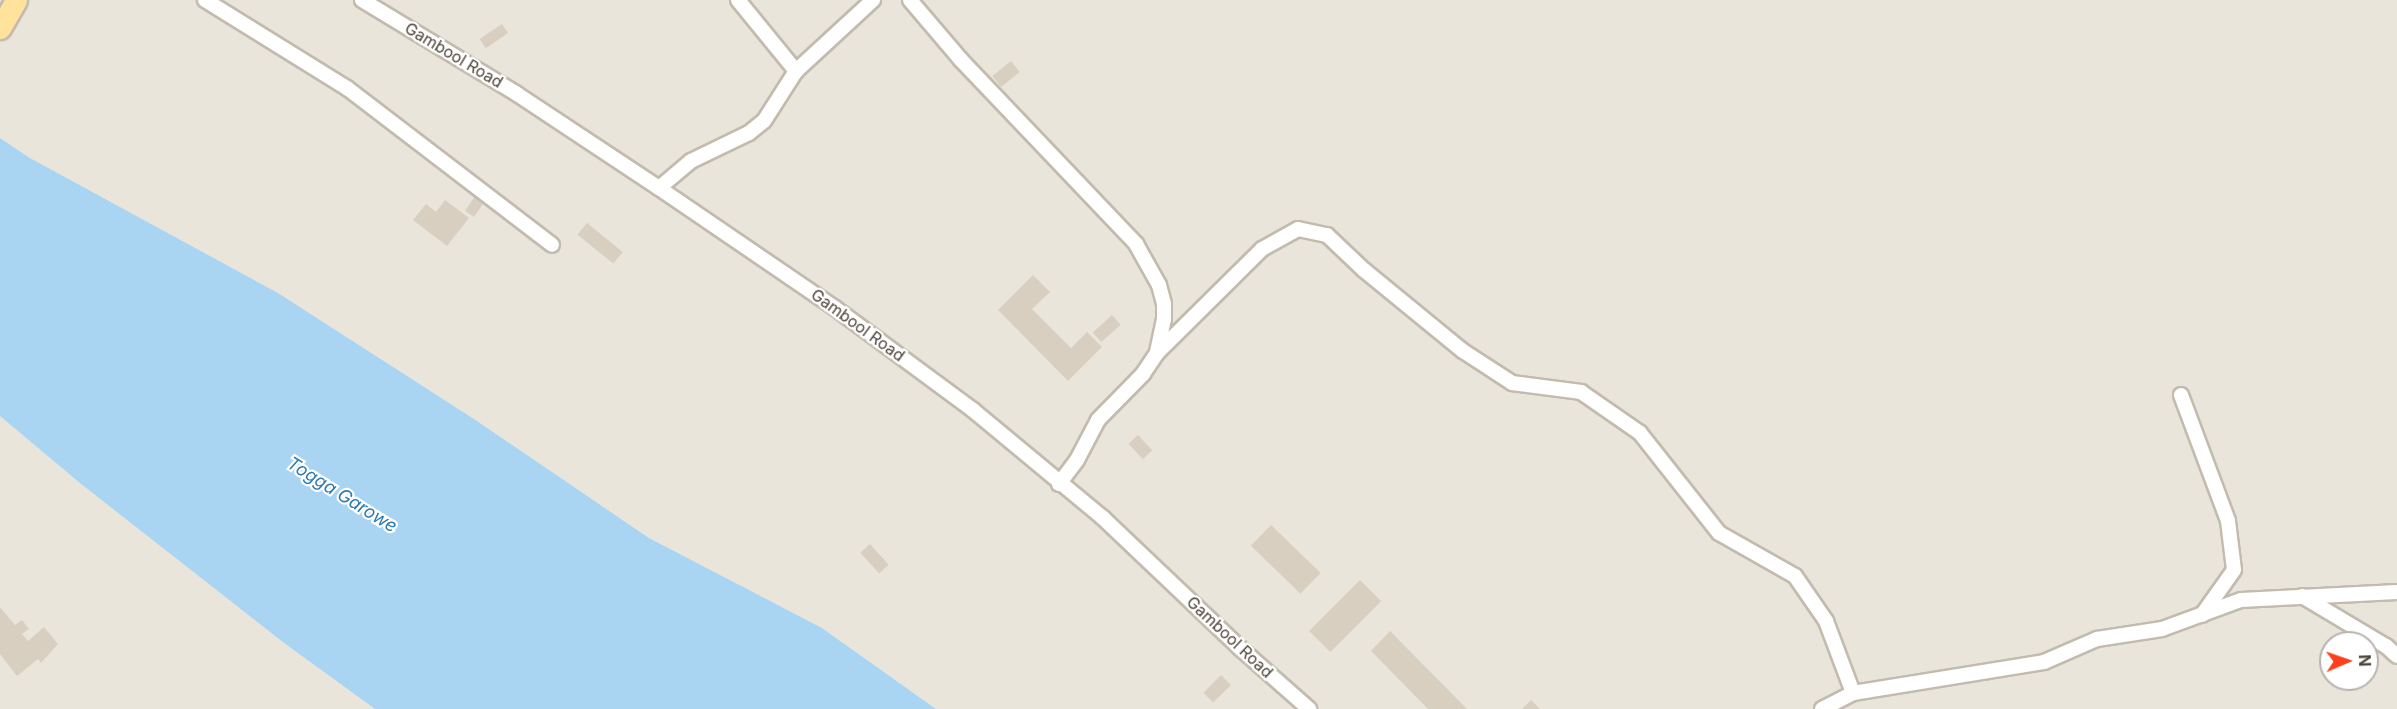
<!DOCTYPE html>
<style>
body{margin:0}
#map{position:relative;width:2397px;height:709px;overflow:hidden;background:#f6f3ec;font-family:Inter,sans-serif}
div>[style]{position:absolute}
.residential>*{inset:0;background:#eae5da}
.water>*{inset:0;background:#a9d4f2}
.building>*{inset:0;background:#d8cfc1;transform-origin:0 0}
.roads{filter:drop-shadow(2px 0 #c2bbae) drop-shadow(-2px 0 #c2bbae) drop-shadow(0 2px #c2bbae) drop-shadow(0 -2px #c2bbae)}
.street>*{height:14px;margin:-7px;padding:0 7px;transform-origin:7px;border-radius:7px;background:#fff}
.primary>*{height:21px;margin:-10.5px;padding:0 10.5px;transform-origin:10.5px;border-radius:10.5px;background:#ffe39c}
span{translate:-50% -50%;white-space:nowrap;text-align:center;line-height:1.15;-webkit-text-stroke:4.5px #fff;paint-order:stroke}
.street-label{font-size:16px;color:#4b4439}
.water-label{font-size:18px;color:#2e7ab2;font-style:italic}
.north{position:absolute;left:2319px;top:631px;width:60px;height:60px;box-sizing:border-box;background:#fff;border:2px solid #b7b4b0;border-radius:50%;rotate:88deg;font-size:16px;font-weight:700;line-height:24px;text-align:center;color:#4b4439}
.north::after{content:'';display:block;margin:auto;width:21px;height:27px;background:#fc3f1d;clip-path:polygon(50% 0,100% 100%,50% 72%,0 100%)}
</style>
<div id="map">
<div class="residential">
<div style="clip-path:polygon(evenodd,0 0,2397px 0,2397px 709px,936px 709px,822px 628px,649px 538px,474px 419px,278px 293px,30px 158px,0 138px,0 0,2331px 643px,2367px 643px,2367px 679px,2331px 679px,2331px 643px)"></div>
<div style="clip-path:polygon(0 416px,81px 484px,284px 643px,375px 709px,0 709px)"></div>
</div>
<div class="water">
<div style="clip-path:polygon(0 138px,30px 158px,278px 293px,474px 419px,649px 538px,822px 628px,936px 709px,375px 709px,284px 643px,81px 484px,0 416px)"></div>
</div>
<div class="building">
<div style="left:502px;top:24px;width:11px;height:27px;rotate:56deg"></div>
<div style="left:1011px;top:61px;width:14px;height:24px;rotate:51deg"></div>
<div style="left:475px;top:196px;width:11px;height:18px;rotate:34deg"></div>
<div style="clip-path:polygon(445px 200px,469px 218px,447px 246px,413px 220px,426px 204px,436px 212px)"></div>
<div style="left:587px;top:223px;width:46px;height:15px;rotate:39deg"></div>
<div style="clip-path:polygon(1033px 275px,1050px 292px,1032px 309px,1071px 348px,1087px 332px,1102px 347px,1068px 381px,998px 310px)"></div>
<div style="left:1112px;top:315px;width:13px;height:26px;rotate:48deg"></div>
<div style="left:1138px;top:435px;width:21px;height:13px;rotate:47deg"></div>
<div style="left:1271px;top:525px;width:69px;height:29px;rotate:44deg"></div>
<div style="left:870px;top:544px;width:28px;height:13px;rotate:48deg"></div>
<div style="left:1360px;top:580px;width:30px;height:72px;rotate:45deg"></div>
<div style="clip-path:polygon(0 607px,15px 625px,22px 620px,29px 629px,22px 634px,28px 641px,44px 627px,58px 644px,41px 663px,38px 659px,17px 676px,0 654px)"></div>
<div style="clip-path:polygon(1390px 631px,1467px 709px,1428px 709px,1371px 651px)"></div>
<div style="left:1221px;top:675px;width:14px;height:25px;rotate:45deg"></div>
<div style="clip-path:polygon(1531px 700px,1540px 709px,1522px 709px)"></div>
</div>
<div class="roads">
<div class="street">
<div style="left:205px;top:0;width:167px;rotate:31.8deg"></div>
<div style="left:347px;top:88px;width:258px;rotate:37.4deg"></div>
<div style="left:362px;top:0;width:181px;rotate:31.2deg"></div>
<div style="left:517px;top:94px;width:170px;rotate:33.5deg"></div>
<div style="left:659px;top:188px;width:213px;rotate:34.3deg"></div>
<div style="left:835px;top:308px;width:172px;rotate:36.5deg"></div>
<div style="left:973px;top:410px;width:169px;rotate:39.7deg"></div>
<div style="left:1103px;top:518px;width:190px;rotate:43.5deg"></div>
<div style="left:1241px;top:649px;width:91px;rotate:41.4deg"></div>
<div style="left:738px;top:0;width:92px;rotate:50.8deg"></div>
<div style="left:910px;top:0;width:79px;rotate:49.6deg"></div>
<div style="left:961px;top:60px;width:254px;rotate:46.4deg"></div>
<div style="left:1136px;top:244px;width:47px;rotate:60.7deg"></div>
<div style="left:1159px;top:285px;width:20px;rotate:75deg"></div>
<div style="left:1164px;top:304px;width:15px;rotate:90deg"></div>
<div style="left:1164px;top:319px;width:35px;rotate:102deg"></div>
<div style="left:1157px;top:353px;width:25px;rotate:124deg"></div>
<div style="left:1143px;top:374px;width:64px;rotate:134.4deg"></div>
<div style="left:1098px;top:420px;width:45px;rotate:117.7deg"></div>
<div style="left:1077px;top:460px;width:30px;rotate:127deg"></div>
<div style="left:659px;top:188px;width:42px;rotate:-40.2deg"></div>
<div style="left:691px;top:161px;width:64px;rotate:-25.8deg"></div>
<div style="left:749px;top:133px;width:19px;rotate:-39deg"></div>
<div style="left:764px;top:121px;width:59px;rotate:-57.4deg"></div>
<div style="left:796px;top:71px;width:105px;rotate:-42.7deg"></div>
<div style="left:1157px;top:353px;width:148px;rotate:-44.7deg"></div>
<div style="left:1262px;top:249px;width:41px;rotate:-29.1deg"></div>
<div style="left:1298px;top:229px;width:30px;rotate:12deg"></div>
<div style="left:1327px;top:235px;width:51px;rotate:43.4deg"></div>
<div style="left:1364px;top:270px;width:128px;rotate:39.3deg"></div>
<div style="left:1463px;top:351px;width:59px;rotate:33.1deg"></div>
<div style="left:1512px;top:383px;width:70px;rotate:7.4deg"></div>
<div style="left:1581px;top:392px;width:72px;rotate:34.8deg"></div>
<div style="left:1640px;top:433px;width:127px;rotate:51.7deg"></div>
<div style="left:1719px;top:533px;width:87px;rotate:29.5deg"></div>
<div style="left:1795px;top:576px;width:55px;rotate:55.4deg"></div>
<div style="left:1826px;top:621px;width:77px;rotate:69.4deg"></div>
<div style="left:2181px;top:395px;width:134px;rotate:69.5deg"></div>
<div style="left:2228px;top:521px;width:49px;rotate:83deg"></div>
<div style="left:2234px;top:570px;width:55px;rotate:125.4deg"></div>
<div style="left:2302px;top:596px;width:98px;rotate:30.8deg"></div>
<div style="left:2386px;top:646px;width:15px;rotate:42deg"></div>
<div style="left:1822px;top:709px;width:35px;rotate:-27deg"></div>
<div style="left:1853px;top:693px;width:193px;rotate:-9.2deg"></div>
<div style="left:2044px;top:662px;width:58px;rotate:-23.5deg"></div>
<div style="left:2097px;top:639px;width:66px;rotate:-8.7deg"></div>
<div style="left:2162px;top:629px;width:84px;rotate:-20.2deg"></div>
<div style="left:2241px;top:600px;width:156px;rotate:-2.9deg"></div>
</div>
<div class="primary">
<div style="left:0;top:28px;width:32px;rotate:-60deg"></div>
</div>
</div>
<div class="street-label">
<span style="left:454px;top:55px;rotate:31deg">Gambool Road</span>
<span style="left:858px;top:325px;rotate:36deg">Gambool Road</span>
<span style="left:1230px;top:637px;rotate:43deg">Gambool Road</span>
</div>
<div class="water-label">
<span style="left:342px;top:495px;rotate:32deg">Togga Garowe</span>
</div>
<div class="north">N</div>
</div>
